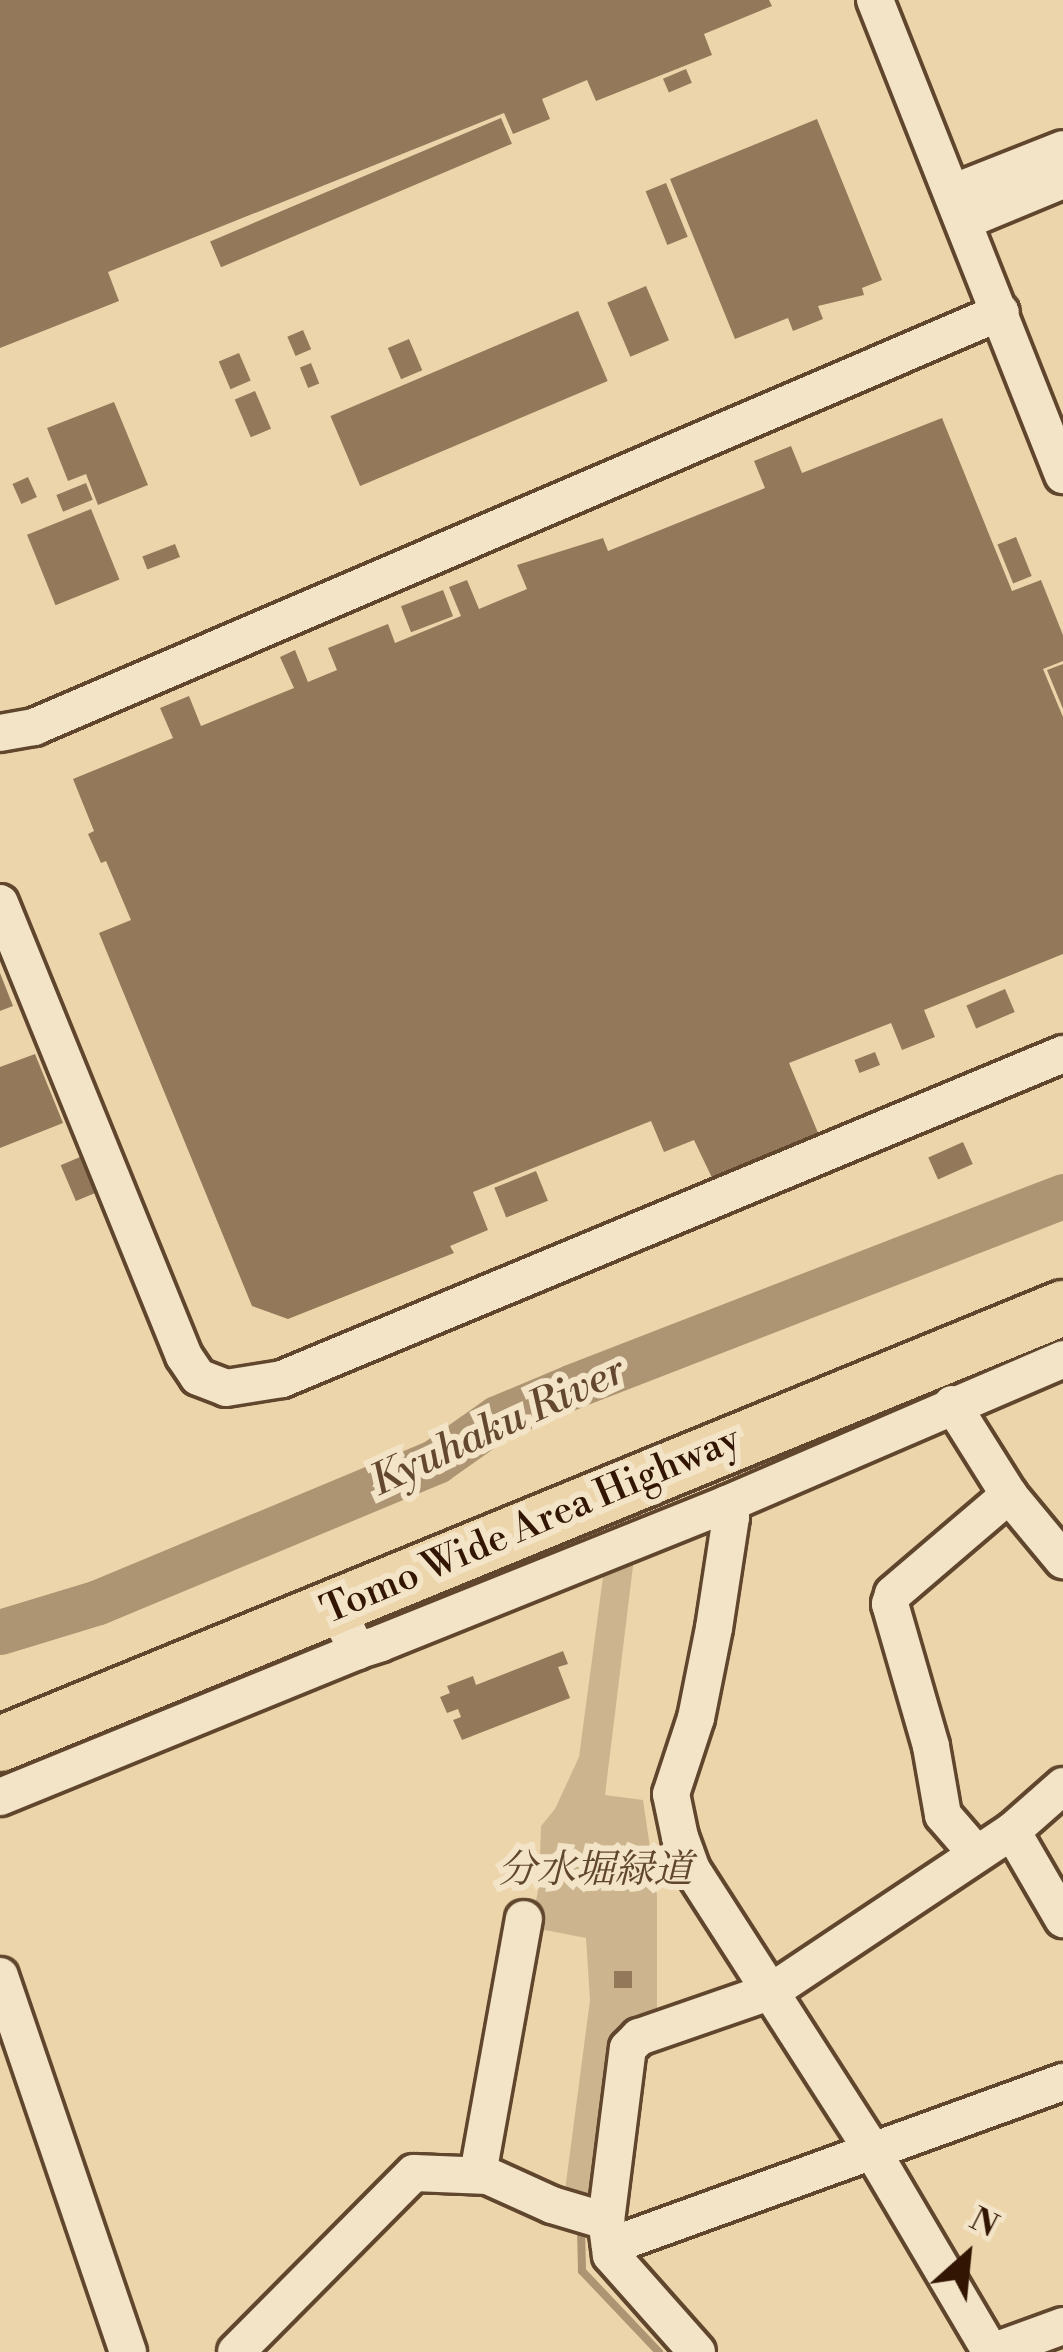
<!DOCTYPE html>
<meta charset="utf-8">
<style>
body{margin:0}
#map{position:relative;width:1063px;height:2352px;overflow:hidden;background:#ecd5ab;font-family:"Libre Bodoni","Noto Serif JP",serif}
div>[style]{position:absolute}
.green>*{inset:0;background:#ccb58e}
.stream>*{height:8px;margin:-4px;padding:0 4px;transform-origin:4px;border-radius:4px;background:#ad9472}
.river>*{height:45px;margin:-22.5px;padding:0 22.5px;transform-origin:22.5px;border-radius:22.5px;background:#ad9472}
.building>*{inset:0;background:#93795a;transform-origin:0 0}
.roads{filter:drop-shadow(3px 0 #60462d) drop-shadow(-3px 0 #60462d) drop-shadow(0 3px #60462d) drop-shadow(0 -3px #60462d)}
.minor>*{height:36px;margin:-18px;padding:0 18px;transform-origin:18px;border-radius:18px;background:#f3e4c8}
.highway>*{height:54px;margin:-27px;padding:0 27px;transform-origin:27px;border-radius:27px;background:#ecd5ab}
span{translate:-50% -50%;white-space:nowrap;text-align:center;line-height:1.15;-webkit-text-stroke:12px #f3e4c8;paint-order:stroke}
.street-label{font-size:39px;color:#321603}
.park-label{font-size:39px;color:#60462d;font-style:italic}
.water-label{font-size:42px;color:#63482f;font-style:italic}
.north{position:absolute;left:907px;top:2196px;width:120px;height:120px;-webkit-text-stroke:9px #f3e4c8;paint-order:stroke;rotate:27deg;font-size:33px;font-weight:700;line-height:48px;text-align:center;color:#321603}
.north::after{content:'';display:block;margin:auto;width:42px;height:54px;background:#321603;clip-path:polygon(50% 0,100% 100%,50% 72%,0 100%)}
</style>
<div id="map">
<div class="green">
<div style="clip-path:polygon(635px 1550px,605px 1795px,643px 1800px,657px 1895px,657px 2018px,622px 2035px,603px 2201px,564px 2198px,590px 2000px,586px 1938px,545px 1930px,528px 1940px,539px 1886px,541px 1826px,555px 1809px,579px 1757px,605px 1562px)"></div>
</div>
<div class="stream">
<div style="left:581px;top:2227px;width:44px;rotate:88.7deg"></div>
<div style="left:582px;top:2271px;width:112px;rotate:46.5deg"></div>
</div>
<div class="river">
<div style="left:0;top:1632px;width:102px;rotate:-17deg"></div>
<div style="left:98px;top:1602px;width:366px;rotate:-22.6deg"></div>
<div style="left:436px;top:1461px;width:75px;rotate:-35.2deg"></div>
<div style="left:497px;top:1418px;width:82px;rotate:-22.8deg"></div>
<div style="left:573px;top:1386px;width:526px;rotate:-21.19deg"></div>
</div>
<div class="building">
<div style="clip-path:polygon(0 0,769px 0,772px 6px,704px 34px,712px 55px,596px 101px,587px 80px,542px 99px,550px 119px,513px 134px,504px 113px,108px 272px,119px 301px,0 348px)"></div>
<div style="left:686px;top:69px;width:15px;height:25px;rotate:67deg"></div>
<div style="left:501px;top:118px;width:28px;height:316px;rotate:67deg"></div>
<div style="clip-path:polygon(817px 119px,882px 280px,862px 288px,864px 295px,818px 306px,823px 319px,793px 331px,788px 318px,735px 339px,670px 179px)"></div>
<div style="left:666px;top:183px;width:58px;height:22px;rotate:68deg"></div>
<div style="left:646px;top:286px;width:59px;height:42px;rotate:67deg"></div>
<div style="left:578px;top:311px;width:76px;height:269px;rotate:67deg"></div>
<div style="left:303px;top:330px;width:21px;height:17px;rotate:67deg"></div>
<div style="left:409px;top:339px;width:34px;height:23px;rotate:67deg"></div>
<div style="left:239px;top:353px;width:30px;height:22px;rotate:67deg"></div>
<div style="left:311px;top:363px;width:22px;height:12px;rotate:68deg"></div>
<div style="left:255px;top:391px;width:41px;height:22px;rotate:67deg"></div>
<div style="clip-path:polygon(114px 402px,148px 485px,98px 505px,86px 474px,68px 481px,47px 428px)"></div>
<div style="clip-path:polygon(942px 418px,1012px 591px,1041px 580px,1063px 635px,1063px 661px,1043px 669px,1063px 717px,1063px 954px,924px 1010px,935px 1037px,902px 1050px,891px 1023px,789px 1063px,821px 1140px,714px 1182px,694px 1140px,664px 1152px,651px 1121px,473px 1192px,488px 1230px,450px 1246px,454px 1253px,288px 1319px,252px 1306px,99px 933px,131px 920px,106px 861px,101px 863px,88px 834px,94px 831px,73px 779px,173px 738px,160px 708px,189px 696px,201px 726px,294px 688px,280px 657px,295px 650px,308px 682px,337px 670px,328px 648px,388px 624px,395px 643px,461px 616px,449px 587px,467px 580px,479px 609px,527px 589px,517px 565px,603px 538px,608px 551px,765px 488px,754px 461px,791px 446px,802px 473px)"></div>
<div style="left:28px;top:477px;width:22px;height:17px;rotate:66deg"></div>
<div style="left:86px;top:483px;width:18px;height:32px;rotate:68deg"></div>
<div style="left:91px;top:509px;width:76px;height:69px;rotate:68deg"></div>
<div style="left:1016px;top:537px;width:42px;height:20px;rotate:68deg"></div>
<div style="left:175px;top:544px;width:14px;height:35px;rotate:69deg"></div>
<div style="left:443px;top:590px;width:28px;height:45px;rotate:69deg"></div>
<div style="clip-path:polygon(1063px 664px,1063px 709px,1047px 670px)"></div>
<div style="clip-path:polygon(0 973px,13px 1006px,0 1011px)"></div>
<div style="left:1005px;top:989px;width:25px;height:42px;rotate:67deg"></div>
<div style="left:875px;top:1052px;width:14px;height:22px;rotate:69deg"></div>
<div style="clip-path:polygon(35px 1054px,63px 1123px,0 1148px,0 1067px)"></div>
<div style="left:963px;top:1142px;width:24px;height:38px;rotate:66deg"></div>
<div style="left:80px;top:1157px;width:39px;height:21px;rotate:67deg"></div>
<div style="left:536px;top:1171px;width:32px;height:45px;rotate:68deg"></div>
<div style="clip-path:polygon(563px 1651px,568px 1664px,558px 1667px,570px 1698px,462px 1740px,453px 1720px,461px 1717px,458px 1709px,447px 1713px,440px 1697px,450px 1693px,447px 1686px,473px 1676px,476px 1685px)"></div>
<div style="left:632px;top:1971px;width:17px;height:18px;rotate:90deg"></div>
</div>
<div class="roads">
<div class="minor">
<div style="left:875px;top:0;width:511px;rotate:68.41deg"></div>
<div style="left:952px;top:193px;width:119px;rotate:-21.6deg"></div>
<div style="left:964px;top:221px;width:107px;rotate:-22.5deg"></div>
<div style="left:0;top:733px;width:35px;rotate:-10deg"></div>
<div style="left:34px;top:727px;width:1052px;rotate:-23.23deg"></div>
<div style="left:0;top:903px;width:489px;rotate:67.9deg"></div>
<div style="left:184px;top:1356px;width:25px;rotate:56deg"></div>
<div style="left:198px;top:1377px;width:30px;rotate:21deg"></div>
<div style="left:226px;top:1388px;width:57px;rotate:-9.1deg"></div>
<div style="left:282px;top:1379px;width:846px;rotate:-22.59deg"></div>
<div style="left:952px;top:1404px;width:107px;rotate:57.9deg"></div>
<div style="left:1009px;top:1495px;width:85px;rotate:50.3deg"></div>
<div style="left:727px;top:1504px;width:14px;rotate:73deg"></div>
<div style="left:731px;top:1517px;width:112px;rotate:98.7deg"></div>
<div style="left:714px;top:1628px;width:92px;rotate:101.3deg"></div>
<div style="left:696px;top:1718px;width:80px;rotate:108.2deg"></div>
<div style="left:671px;top:1794px;width:44px;rotate:78.2deg"></div>
<div style="left:680px;top:1837px;width:33px;rotate:70deg"></div>
<div style="left:691px;top:1868px;width:337px;rotate:57.3deg"></div>
<div style="left:873px;top:2152px;width:232px;rotate:59.5deg"></div>
<div style="left:337px;top:1609px;width:47px;rotate:64.5deg"></div>
<div style="left:357px;top:1651px;width:25px;rotate:-18deg"></div>
<div style="left:381px;top:1643px;width:373px;rotate:-21.9deg"></div>
<div style="left:727px;top:1504px;width:366px;rotate:-23.3deg"></div>
<div style="left:0;top:1797px;width:386px;rotate:-22.2deg"></div>
<div style="left:1012px;top:1831px;width:102px;rotate:59.9deg"></div>
<div style="left:975px;top:1852px;width:49px;rotate:-130.9deg"></div>
<div style="left:943px;top:1815px;width:70px;rotate:-99.9deg"></div>
<div style="left:931px;top:1746px;width:148px;rotate:-106.1deg"></div>
<div style="left:890px;top:1604px;width:10px;rotate:-73deg"></div>
<div style="left:893px;top:1594px;width:153px;rotate:-40.5deg"></div>
<div style="left:0;top:1976px;width:397px;rotate:71.2deg"></div>
<div style="left:478px;top:2174px;width:259px;rotate:-79.8deg"></div>
<div style="left:610px;top:2246px;width:482px;rotate:-19.9deg"></div>
<div style="left:236px;top:2352px;width:252px;rotate:-45.2deg"></div>
<div style="left:414px;top:2173px;width:74px;rotate:2.3deg"></div>
<div style="left:488px;top:2176px;width:70px;rotate:24.4deg"></div>
<div style="left:552px;top:2205px;width:56px;rotate:16.5deg"></div>
<div style="left:697px;top:2352px;width:130px;rotate:-131.6deg"></div>
<div style="left:611px;top:2255px;width:34px;rotate:-98deg"></div>
<div style="left:606px;top:2221px;width:174px;rotate:-82.8deg"></div>
<div style="left:628px;top:2048px;width:16px;rotate:-45deg"></div>
<div style="left:639px;top:2037px;width:141px;rotate:-19.1deg"></div>
<div style="left:772px;top:1991px;width:288px;rotate:-33.7deg"></div>
<div style="left:1012px;top:1831px;width:68px;rotate:-41.4deg"></div>
<div style="left:992px;top:2352px;width:76px;rotate:-20.1deg"></div>
</div>
<div class="highway">
<div style="left:0;top:1744px;width:1149px;rotate:-22.3deg"></div>
</div>
</div>
<div class="street-label">
<span style="left:531px;top:1526px;rotate:-23deg">Tomo Wide Area Highway</span>
</div>
<div class="park-label">
<span style="left:595px;top:1871px">分水堀緑道</span>
</div>
<div class="water-label">
<span style="left:498px;top:1427px;rotate:-25deg">Kyuhaku River</span>
</div>
<div class="north">N</div>
</div>
